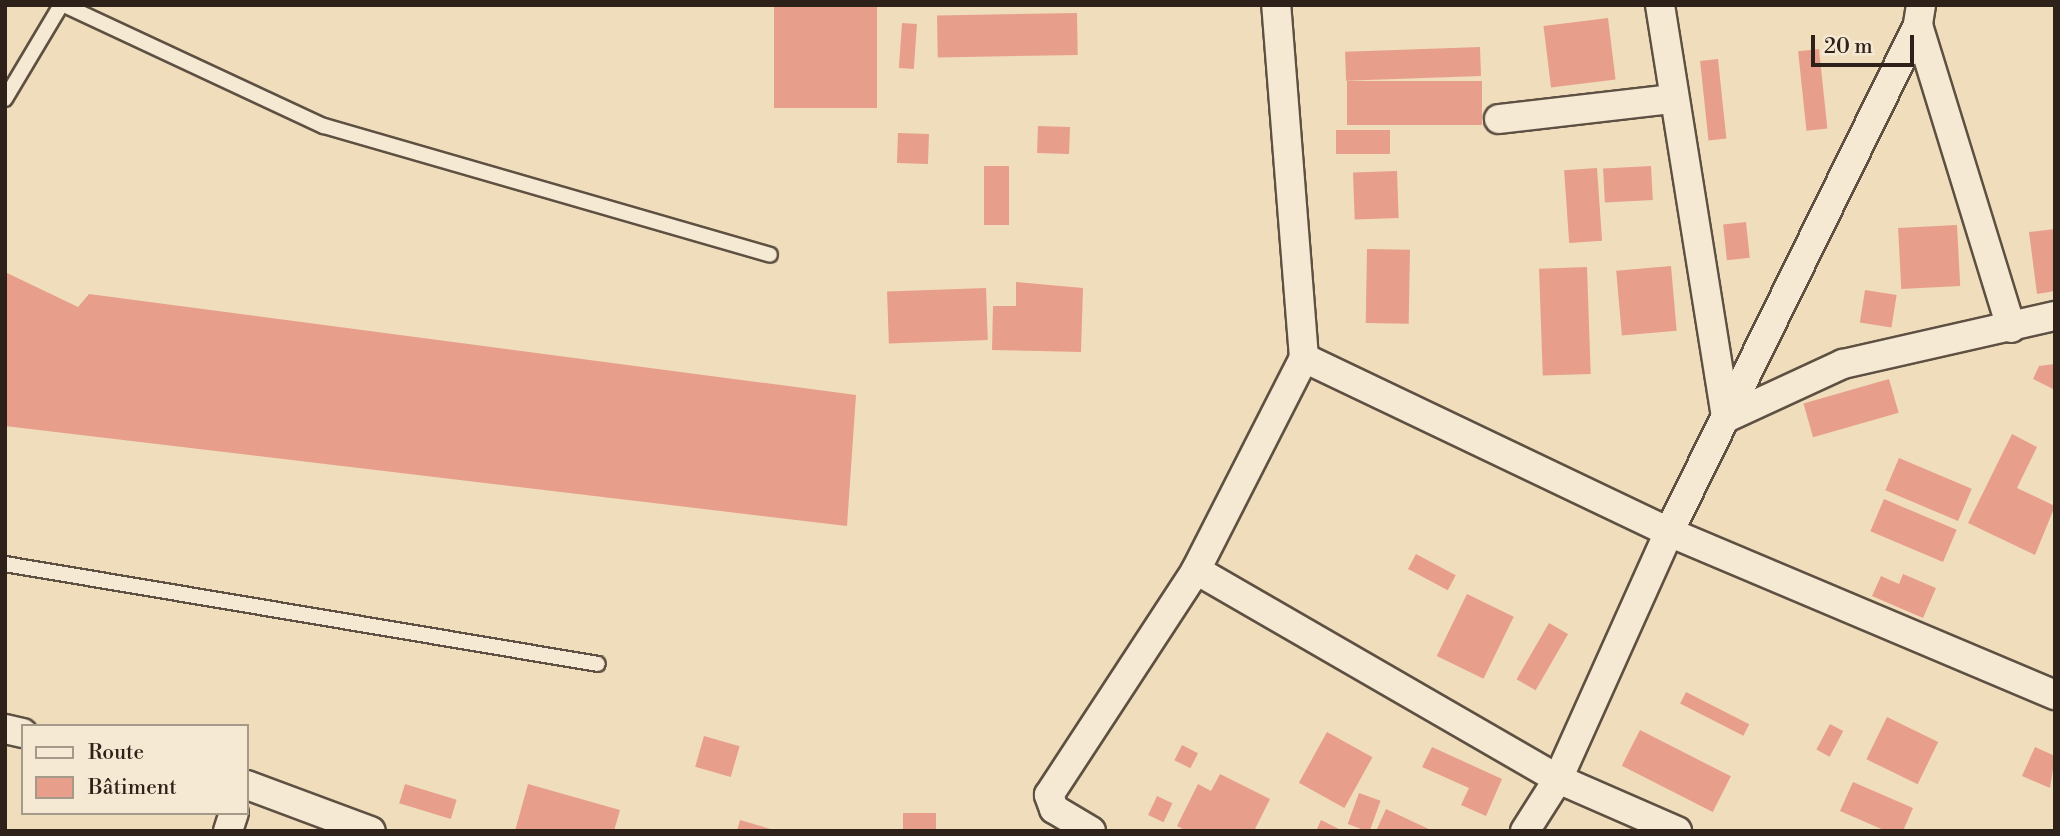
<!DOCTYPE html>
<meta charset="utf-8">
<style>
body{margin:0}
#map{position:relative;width:2060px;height:836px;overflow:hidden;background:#f0ddbc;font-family:"Libre Bodoni",serif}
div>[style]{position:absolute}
.building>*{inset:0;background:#e79f8c;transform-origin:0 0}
.roads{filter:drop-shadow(2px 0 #5e5042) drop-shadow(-2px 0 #5e5042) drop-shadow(0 2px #5e5042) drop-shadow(0 -2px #5e5042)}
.lane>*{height:14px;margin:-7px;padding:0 7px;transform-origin:7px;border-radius:7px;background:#f5e9d3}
.street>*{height:28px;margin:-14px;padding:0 14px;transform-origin:14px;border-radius:14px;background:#f5e9d3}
span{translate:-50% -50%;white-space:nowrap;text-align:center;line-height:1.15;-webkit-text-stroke:6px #f5e9d3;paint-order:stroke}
.frame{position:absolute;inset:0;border:7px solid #2e2119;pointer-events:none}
.legend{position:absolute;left:21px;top:724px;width:228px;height:91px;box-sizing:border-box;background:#f5e9d3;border:2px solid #a59989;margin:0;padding:9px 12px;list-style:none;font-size:21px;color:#2e2119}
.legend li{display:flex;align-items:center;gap:14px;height:35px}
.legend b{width:35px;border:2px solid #a59989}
.scale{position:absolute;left:1811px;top:35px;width:103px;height:32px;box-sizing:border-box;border:4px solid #2e2119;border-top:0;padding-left:9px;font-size:21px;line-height:24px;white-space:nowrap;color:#2e2119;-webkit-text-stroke:5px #f5e9d3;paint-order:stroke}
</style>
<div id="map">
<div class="building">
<div style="left:774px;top:5px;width:103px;height:103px"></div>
<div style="left:1077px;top:13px;width:42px;height:140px;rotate:89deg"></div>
<div style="left:1608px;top:18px;width:62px;height:65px;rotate:83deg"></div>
<div style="left:902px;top:23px;width:15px;height:45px;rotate:4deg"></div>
<div style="left:1480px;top:47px;width:29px;height:135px;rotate:88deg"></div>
<div style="left:1819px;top:49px;width:80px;height:21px;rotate:84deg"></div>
<div style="left:1718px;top:59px;width:80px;height:18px;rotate:84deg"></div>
<div style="left:1482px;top:81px;width:44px;height:135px;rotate:90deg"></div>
<div style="left:1038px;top:126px;width:32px;height:27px;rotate:2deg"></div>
<div style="left:1390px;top:130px;width:24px;height:54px;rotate:90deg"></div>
<div style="left:898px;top:133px;width:31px;height:30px;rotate:2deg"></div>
<div style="left:984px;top:166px;width:25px;height:59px"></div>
<div style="left:1651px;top:166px;width:34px;height:48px;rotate:87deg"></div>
<div style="left:1597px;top:168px;width:73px;height:33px;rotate:86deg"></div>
<div style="left:1397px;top:171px;width:47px;height:44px;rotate:88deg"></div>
<div style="left:1746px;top:222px;width:36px;height:23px;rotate:84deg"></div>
<div style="left:1957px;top:225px;width:61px;height:59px;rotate:87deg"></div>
<div style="clip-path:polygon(2055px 229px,2055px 291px,2037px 294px,2029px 232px)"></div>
<div style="left:1367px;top:249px;width:43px;height:74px;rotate:1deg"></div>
<div style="left:1671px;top:266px;width:65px;height:55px;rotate:85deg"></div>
<div style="left:1587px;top:267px;width:107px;height:48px;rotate:88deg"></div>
<div style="clip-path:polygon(5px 272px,78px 307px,89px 294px,856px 395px,847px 526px,5px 426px)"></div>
<div style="clip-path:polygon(1016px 282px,1083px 288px,1081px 352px,992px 350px,993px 306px,1016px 306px)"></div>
<div style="left:986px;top:288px;width:52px;height:99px;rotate:88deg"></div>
<div style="left:1865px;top:290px;width:32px;height:33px;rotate:9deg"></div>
<div style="clip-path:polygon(2055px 364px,2055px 390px,2033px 379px,2039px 366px)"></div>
<div style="left:1889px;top:379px;width:35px;height:89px;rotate:74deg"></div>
<div style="clip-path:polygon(2012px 434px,2037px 447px,2017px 488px,2055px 506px,2035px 555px,1968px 523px)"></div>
<div style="left:1899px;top:458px;width:79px;height:35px;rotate:23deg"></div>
<div style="left:1884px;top:499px;width:79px;height:35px;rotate:23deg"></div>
<div style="left:1416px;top:554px;width:45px;height:17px;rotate:28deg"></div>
<div style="clip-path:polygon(1903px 574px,1936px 588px,1923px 618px,1872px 596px,1881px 576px,1899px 584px)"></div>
<div style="left:1467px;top:594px;width:52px;height:69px;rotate:26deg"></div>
<div style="left:1549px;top:623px;width:22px;height:65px;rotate:30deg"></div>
<div style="left:1686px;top:692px;width:71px;height:13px;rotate:27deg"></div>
<div style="left:1887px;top:717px;width:57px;height:47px;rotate:26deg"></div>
<div style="left:1830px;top:724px;width:15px;height:29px;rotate:28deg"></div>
<div style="left:1640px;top:730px;width:102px;height:40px;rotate:27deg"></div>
<div style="left:1327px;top:732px;width:52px;height:58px;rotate:29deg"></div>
<div style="left:704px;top:736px;width:37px;height:32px;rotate:16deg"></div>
<div style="left:1182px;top:745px;width:18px;height:17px;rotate:27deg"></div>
<div style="clip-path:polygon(1432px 747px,1502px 779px,1486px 816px,1461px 805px,1469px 788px,1422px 767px)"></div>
<div style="clip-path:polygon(2035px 747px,2055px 756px,2050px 788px,2022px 776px)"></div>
<div style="clip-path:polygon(1220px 774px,1270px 799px,1254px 831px,1187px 831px,1177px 826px,1198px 784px,1211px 791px)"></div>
<div style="clip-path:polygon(1853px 782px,1913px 808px,1903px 831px,1886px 831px,1840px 811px)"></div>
<div style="left:405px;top:784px;width:54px;height:20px;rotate:17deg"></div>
<div style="clip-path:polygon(528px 784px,620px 810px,614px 831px,515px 831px)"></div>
<div style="left:1359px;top:793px;width:23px;height:33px;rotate:20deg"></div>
<div style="left:1157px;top:796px;width:17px;height:21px;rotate:25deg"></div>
<div style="clip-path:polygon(1386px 809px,1433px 831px,1376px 831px)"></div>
<div style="left:903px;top:813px;width:33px;height:18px"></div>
<div style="clip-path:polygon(740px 820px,774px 830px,773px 831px,737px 831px)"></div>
<div style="clip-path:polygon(1321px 820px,1339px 829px,1338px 831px,1316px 831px)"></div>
</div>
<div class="roads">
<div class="lane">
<div style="left:64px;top:5px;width:287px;rotate:25deg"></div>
<div style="left:324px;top:126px;width:464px;rotate:16.1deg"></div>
<div style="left:5px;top:99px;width:109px;rotate:-59.2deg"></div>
<div style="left:5px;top:564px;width:601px;rotate:9.57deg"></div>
</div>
<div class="street">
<div style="left:1660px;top:5px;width:418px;rotate:80.9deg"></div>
<div style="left:1726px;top:418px;width:129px;rotate:-24.8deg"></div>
<div style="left:1843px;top:364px;width:217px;rotate:-12.8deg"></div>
<div style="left:1921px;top:5px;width:20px;rotate:99deg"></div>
<div style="left:1918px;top:25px;width:317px;rotate:72.9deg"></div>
<div style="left:1499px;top:119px;width:174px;rotate:-6.6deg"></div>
<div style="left:1304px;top:358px;width:404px;rotate:25.5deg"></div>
<div style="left:1669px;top:532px;width:419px;rotate:22.9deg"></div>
<div style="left:1196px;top:570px;width:418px;rotate:30deg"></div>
<div style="left:1558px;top:779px;width:130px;rotate:23.6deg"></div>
<div style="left:5px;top:729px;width:18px;rotate:13deg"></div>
<div style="left:247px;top:785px;width:132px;rotate:20.4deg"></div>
<div style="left:228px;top:831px;width:19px;rotate:-72deg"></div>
<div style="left:1091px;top:831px;width:43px;rotate:-149.3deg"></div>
<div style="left:1054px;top:809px;width:15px;rotate:-110deg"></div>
<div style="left:1049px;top:795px;width:269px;rotate:-56.8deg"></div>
<div style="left:1196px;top:570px;width:238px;rotate:-63deg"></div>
<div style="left:1304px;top:358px;width:354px;rotate:-94.5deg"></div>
<div style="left:1525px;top:831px;width:62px;rotate:-57.6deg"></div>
<div style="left:1558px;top:779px;width:271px;rotate:-65.8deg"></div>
<div style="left:1669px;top:532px;width:565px;rotate:-63.84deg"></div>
</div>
</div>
<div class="frame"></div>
<ul class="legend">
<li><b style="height:9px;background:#f5e9d3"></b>Route</li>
<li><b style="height:19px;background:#e79f8c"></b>Bâtiment</li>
</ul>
<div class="scale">20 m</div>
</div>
